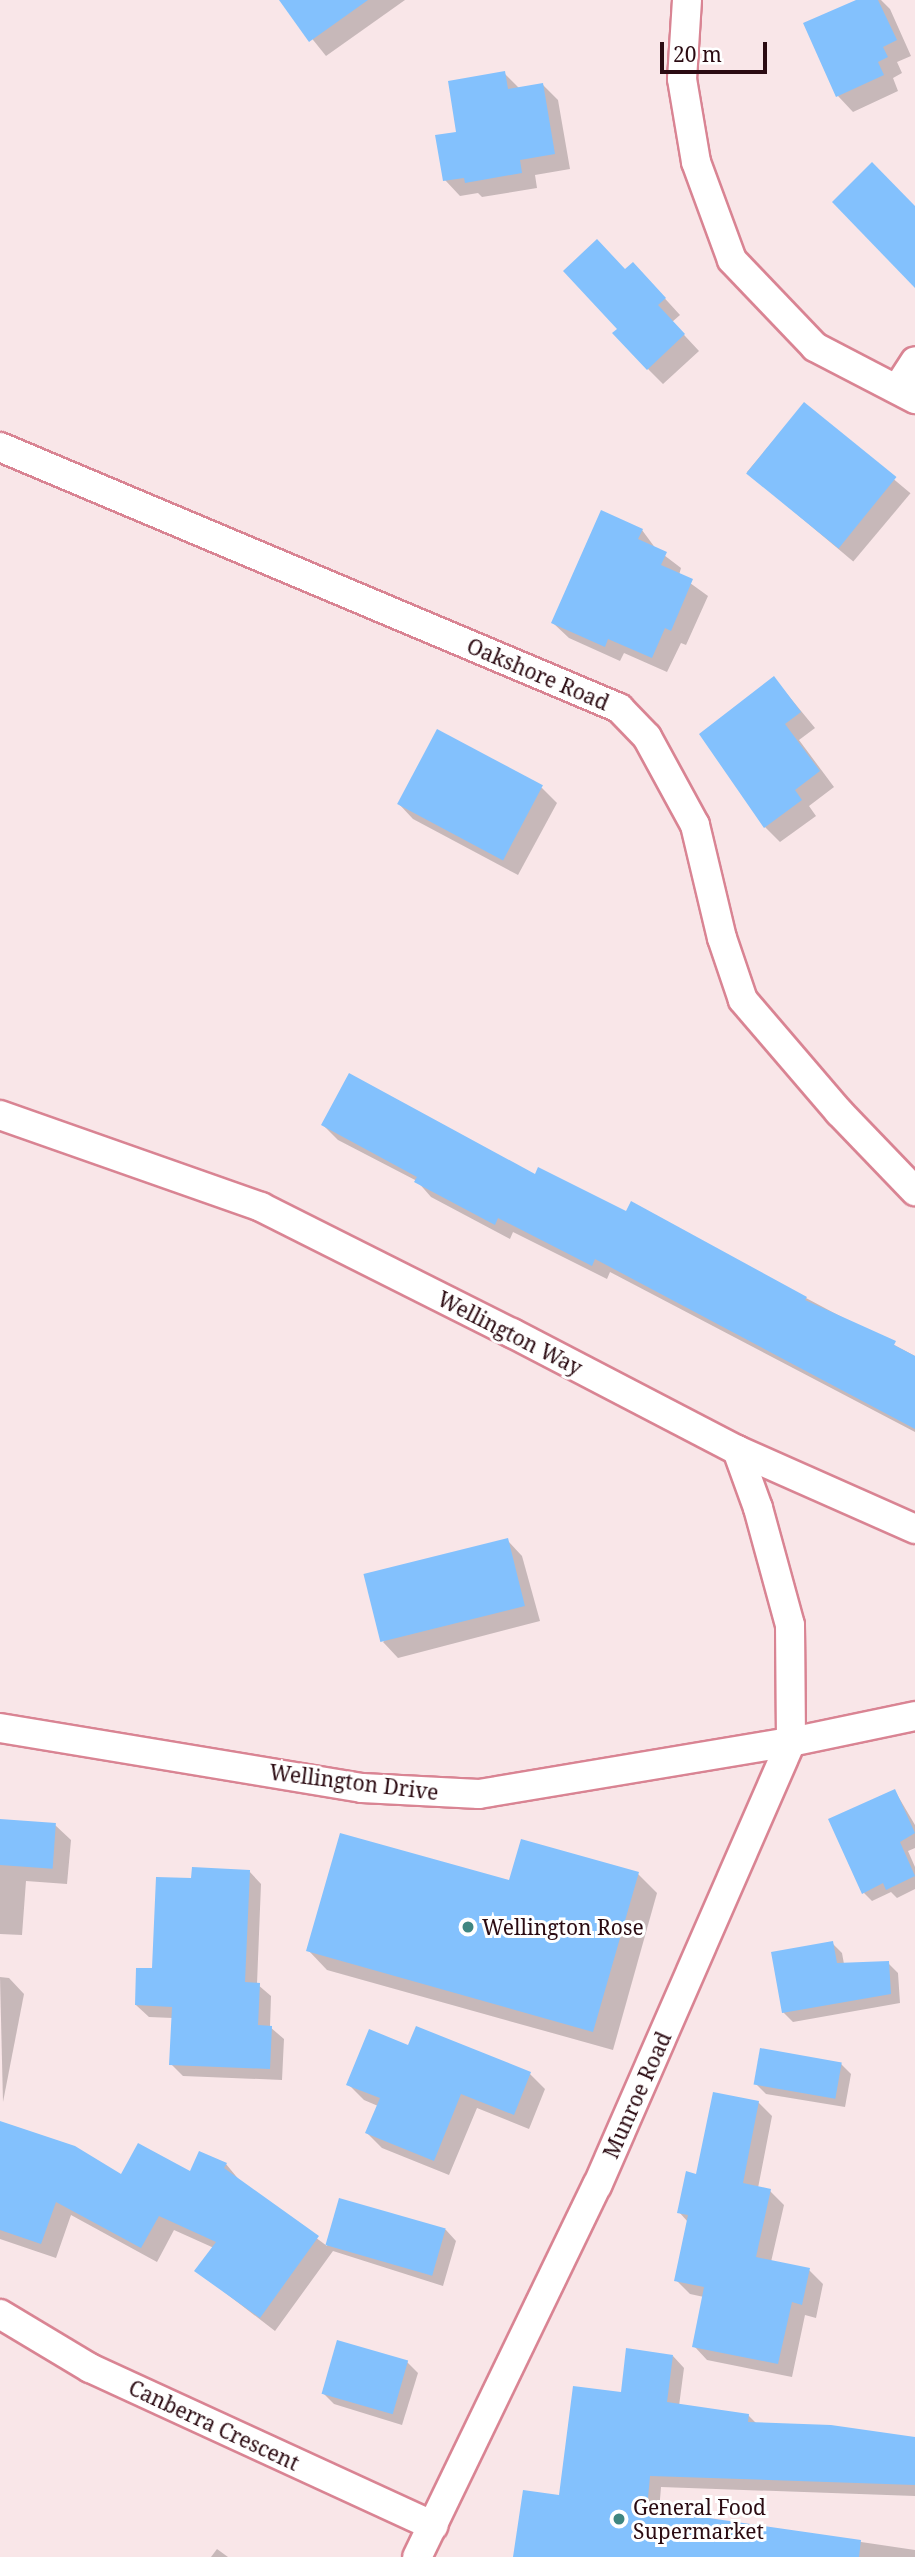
<!DOCTYPE html>
<style>
body{margin:0}
#map{position:relative;width:915px;height:2557px;overflow:hidden;background:#f9e6e8;font-family:"Noto Serif",serif}
div>[style]{position:absolute}
.shadow>*{inset:0;background:#0003;transform-origin:0 0}
.building>*{inset:0;background:#83c1fd;transform-origin:0 0}
.roads{filter:drop-shadow(2px 0 #d98493) drop-shadow(-2px 0 #d98493) drop-shadow(0 2px #d98493) drop-shadow(0 -2px #d98493)}
.street>*{height:28px;margin:-14px;padding:0 14px;transform-origin:14px;border-radius:14px;background:#fff}
.dots>*{width:19px;height:19px;translate:-50% -50%;box-sizing:border-box;border:4px solid #fff;border-radius:50%}
span{translate:-50% -50%;white-space:nowrap;text-align:center;line-height:1.15;-webkit-text-stroke:6px #fff;paint-order:stroke}
.street-label{font-size:21px;color:#2b0b12}
.poi-label{font-size:21px;color:#2b0b12}
.left{translate:0 -50%;text-align:left}
.scale{position:absolute;left:660px;top:42px;width:107px;height:32px;box-sizing:border-box;border:4px solid #2b0b12;border-top:0;padding-left:9px;font-size:21px;line-height:24px;white-space:nowrap;color:#2b0b12;-webkit-text-stroke:5px #fff;paint-order:stroke}
</style>
<div id="map">
<div class="shadow">
<div style="clip-path:polygon(281px 0,405px 0,326px 56px)"></div>
<div style="clip-path:polygon(860px 0,881px 0,890px 9px,911px 56px,897px 62px,902px 73px,893px 78px,898px 91px,853px 112px,838px 96px)"></div>
<div style="clip-path:polygon(504px 73px,520px 89px,543px 85px,558px 100px,570px 169px,535px 175px,537px 188px,482px 197px,478px 193px,460px 196px,445px 180px)"></div>
<div style="clip-path:polygon(626px 271px,648px 280px,680px 315px,672px 322px,699px 351px,663px 384px,648px 369px)"></div>
<div style="left:804px;top:404px;width:139px;height:89px;rotate:40deg"></div>
<div style="clip-path:polygon(642px 530px,656px 549px,681px 568px,679px 575px,708px 596px,686px 645px,681px 643px,667px 672px,624px 653px,620px 661px,569px 638px,553px 623px)"></div>
<div style="clip-path:polygon(774px 678px,815px 728px,799px 740px,834px 787px,809px 806px,816px 816px,780px 842px,765px 827px)"></div>
<div style="clip-path:polygon(542px 788px,557px 803px,518px 875px,413px 819px,398px 803px)"></div>
<div style="clip-path:polygon(323px 1125px,536px 1176px,806px 1298px,915px 1356px,915px 1432px,610px 1272px,607px 1279px,513px 1232px,510px 1239px,431px 1197px,417px 1181px,338px 1140px)"></div>
<div style="clip-path:polygon(507px 1540px,522px 1556px,540px 1621px,398px 1658px,383px 1642px)"></div>
<div style="clip-path:polygon(895px 1791px,915px 1825px,915px 1848px,908px 1851px,915px 1867px,915px 1889px,897px 1898px,891px 1892px,872px 1901px,864px 1893px)"></div>
<div style="clip-path:polygon(0 1821px,55px 1825px,71px 1840px,67px 1884px,26px 1881px,22px 1935px,0 1934px)"></div>
<div style="clip-path:polygon(249px 1871px,261px 1884px,257px 1984px,271px 1996px,270px 2027px,284px 2039px,282px 2080px,183px 2076px,171px 2064px,173px 2018px,149px 2017px,136px 2005px,192px 1880px)"></div>
<div style="clip-path:polygon(638px 1874px,657px 1893px,613px 2050px,327px 1970px,308px 1950px,510px 1882px)"></div>
<div style="clip-path:polygon(832px 1943px,842px 1953px,844px 1964px,888px 1963px,898px 1973px,900px 2003px,793px 2022px,783px 2012px)"></div>
<div style="clip-path:polygon(0 1977px,9px 1978px,24px 1994px,3px 2102px)"></div>
<div style="clip-path:polygon(409px 2047px,530px 2074px,545px 2089px,529px 2129px,477px 2108px,449px 2175px,382px 2148px,367px 2133px,378px 2106px,364px 2100px,348px 2084px)"></div>
<div style="clip-path:polygon(841px 2064px,851px 2074px,845px 2107px,766px 2094px,755px 2083px)"></div>
<div style="clip-path:polygon(758px 2102px,772px 2116px,758px 2188px,770px 2191px,784px 2205px,771px 2262px,809px 2270px,823px 2284px,816px 2318px,805px 2315px,792px 2377px,707px 2360px,694px 2346px,704px 2297px,690px 2294px,676px 2280px,688px 2222px,679px 2212px,698px 2176px)"></div>
<div style="clip-path:polygon(0 2123px,122px 2176px,191px 2174px,226px 2164px,240px 2181px,327px 2246px,341px 2200px,446px 2230px,456px 2241px,443px 2286px,333px 2251px,275px 2331px,197px 2271px,214px 2248px,174px 2230px,157px 2262px,71px 2215px,56px 2258px,0 2239px)"></div>
<div style="clip-path:polygon(673px 2356px,684px 2368px,679px 2406px,748px 2415px,757px 2424px,915px 2438px,915px 2496px,661px 2487px,659px 2512px,915px 2550px,915px 2557px,515px 2557px,560px 2497px,622px 2394px)"></div>
<div style="clip-path:polygon(407px 2362px,418px 2373px,402px 2425px,334px 2404px,324px 2394px)"></div>
<div style="clip-path:polygon(217px 2549px,228px 2557px,211px 2557px)"></div>
</div>
<div class="building">
<div style="clip-path:polygon(279px 0,368px 0,309px 42px)"></div>
<div style="clip-path:polygon(856px 0,878px 0,897px 40px,883px 47px,888px 57px,878px 62px,884px 75px,836px 97px,803px 23px)"></div>
<div style="clip-path:polygon(505px 71px,508px 89px,543px 83px,555px 154px,520px 160px,522px 173px,465px 183px,464px 178px,443px 181px,435px 135px,456px 132px,448px 81px)"></div>
<div style="clip-path:polygon(872px 162px,915px 206px,915px 288px,832px 202px)"></div>
<div style="clip-path:polygon(597px 239px,625px 269px,633px 262px,666px 298px,658px 305px,685px 334px,647px 370px,612px 333px,617px 329px,563px 271px)"></div>
<div style="left:804px;top:402px;width:119px;height:92px;rotate:39deg"></div>
<div style="clip-path:polygon(601px 510px,643px 529px,638px 539px,667px 552px,661px 565px,693px 579px,671px 631px,665px 628px,652px 658px,608px 639px,605px 647px,551px 623px)"></div>
<div style="clip-path:polygon(774px 676px,801px 712px,785px 724px,820px 771px,795px 790px,802px 800px,764px 828px,699px 734px)"></div>
<div style="left:437px;top:729px;width:120px;height:85px;rotate:28deg"></div>
<div style="clip-path:polygon(349px 1073px,535px 1174px,538px 1167px,626px 1211px,631px 1201px,807px 1297px,805px 1300px,896px 1341px,894px 1345px,915px 1356px,915px 1429px,595px 1259px,592px 1266px,498px 1218px,495px 1225px,414px 1182px,417px 1177px,321px 1125px)"></div>
<div style="left:508px;top:1538px;width:70px;height:149px;rotate:76deg"></div>
<div style="clip-path:polygon(895px 1789px,915px 1833px,900px 1842px,915px 1876px,886px 1890px,883px 1883px,862px 1894px,828px 1819px)"></div>
<div style="left:0;top:1819px;width:56px;height:46px;rotate:4deg"></div>
<div style="clip-path:polygon(340px 1833px,509px 1880px,521px 1839px,639px 1872px,593px 2032px,306px 1951px)"></div>
<div style="clip-path:polygon(192px 1867px,250px 1870px,245px 1982px,260px 1983px,258px 2025px,272px 2026px,270px 2069px,169px 2065px,172px 2007px,135px 2005px,136px 1968px,152px 1968px,156px 1877px,191px 1878px)"></div>
<div style="clip-path:polygon(833px 1941px,837px 1963px,889px 1961px,891px 1994px,782px 2013px,771px 1952px)"></div>
<div style="clip-path:polygon(416px 2026px,531px 2072px,514px 2115px,461px 2094px,434px 2161px,365px 2133px,380px 2098px,346px 2085px,369px 2029px,408px 2045px)"></div>
<div style="left:760px;top:2048px;width:83px;height:37px;rotate:10deg"></div>
<div style="clip-path:polygon(713px 2092px,759px 2101px,743px 2183px,771px 2189px,756px 2257px,810px 2268px,802px 2305px,792px 2302px,778px 2364px,692px 2347px,704px 2287px,674px 2281px,688px 2215px,677px 2213px,686px 2171px,696px 2174px)"></div>
<div style="clip-path:polygon(0 2121px,75px 2146px,121px 2174px,138px 2143px,190px 2171px,199px 2151px,227px 2163px,224px 2168px,319px 2236px,260px 2318px,194px 2271px,216px 2242px,159px 2216px,141px 2248px,56px 2202px,41px 2244px,0 2230px)"></div>
<div style="left:339px;top:2198px;width:111px;height:49px;rotate:16deg"></div>
<div style="left:337px;top:2340px;width:74px;height:56px;rotate:16deg"></div>
<div style="clip-path:polygon(626px 2348px,673px 2355px,667px 2402px,749px 2414px,748px 2422px,831px 2425px,915px 2437px,915px 2485px,650px 2476px,647px 2509px,861px 2540px,859px 2557px,513px 2557px,523px 2490px,559px 2495px,573px 2386px,621px 2392px)"></div>
</div>
<div class="roads">
<div class="street">
<div style="left:687px;top:0;width:79px;rotate:93.6deg"></div>
<div style="left:682px;top:79px;width:84px;rotate:80.4deg"></div>
<div style="left:696px;top:162px;width:104px;rotate:69.8deg"></div>
<div style="left:732px;top:260px;width:120px;rotate:46.3deg"></div>
<div style="left:815px;top:347px;width:113px;rotate:27.5deg"></div>
<div style="left:897px;top:389px;width:33px;rotate:-57deg"></div>
<div style="left:0;top:447px;width:672px;rotate:22.86deg"></div>
<div style="left:619px;top:708px;width:40px;rotate:46deg"></div>
<div style="left:647px;top:737px;width:100px;rotate:61.4deg"></div>
<div style="left:695px;top:825px;width:116px;rotate:76.6deg"></div>
<div style="left:722px;top:938px;width:65px;rotate:71.3deg"></div>
<div style="left:743px;top:1000px;width:148px;rotate:49.4deg"></div>
<div style="left:839px;top:1112px;width:110px;rotate:46.1deg"></div>
<div style="left:0;top:1115px;width:277px;rotate:19.4deg"></div>
<div style="left:261px;top:1207px;width:281px;rotate:26.7deg"></div>
<div style="left:512px;top:1333px;width:254px;rotate:27.5deg"></div>
<div style="left:737px;top:1450px;width:62px;rotate:70.1deg"></div>
<div style="left:758px;top:1508px;width:121px;rotate:74.7deg"></div>
<div style="left:790px;top:1625px;width:117px;rotate:89.5deg"></div>
<div style="left:791px;top:1742px;width:484px;rotate:113.6deg"></div>
<div style="left:597px;top:2185px;width:413px;rotate:115.8deg"></div>
<div style="left:737px;top:1450px;width:195px;rotate:23.9deg"></div>
<div style="left:0;top:1728px;width:367px;rotate:9.4deg"></div>
<div style="left:362px;top:1788px;width:117px;rotate:2.9deg"></div>
<div style="left:479px;top:1794px;width:316px;rotate:-9.5deg"></div>
<div style="left:791px;top:1742px;width:127px;rotate:-11.8deg"></div>
<div style="left:0;top:2314px;width:105px;rotate:31deg"></div>
<div style="left:90px;top:2368px;width:378px;rotate:24.7deg"></div>
</div>
</div>
<div class="dots">
<div style="left:468px;top:1927px;background:#3f8681"></div>
<div style="left:619px;top:2519px;background:#3f8681"></div>
</div>
<div class="street-label">
<span style="left:538px;top:674px;rotate:23deg">Oakshore Road</span>
<span style="left:510px;top:1333px;rotate:27deg">Wellington Way</span>
<span style="left:354px;top:1782px;rotate:7deg">Wellington Drive</span>
<span style="left:637px;top:2095px;rotate:-66deg">Munroe Road</span>
<span style="left:214px;top:2425px;rotate:25deg">Canberra Crescent</span>
</div>
<div class="poi-label">
<span class="left" style="left:482px;top:1927px">Wellington Rose</span>
<span class="left" style="left:633px;top:2519px">General Food<br>Supermarket</span>
</div>
<div class="scale">20 m</div>
</div>
